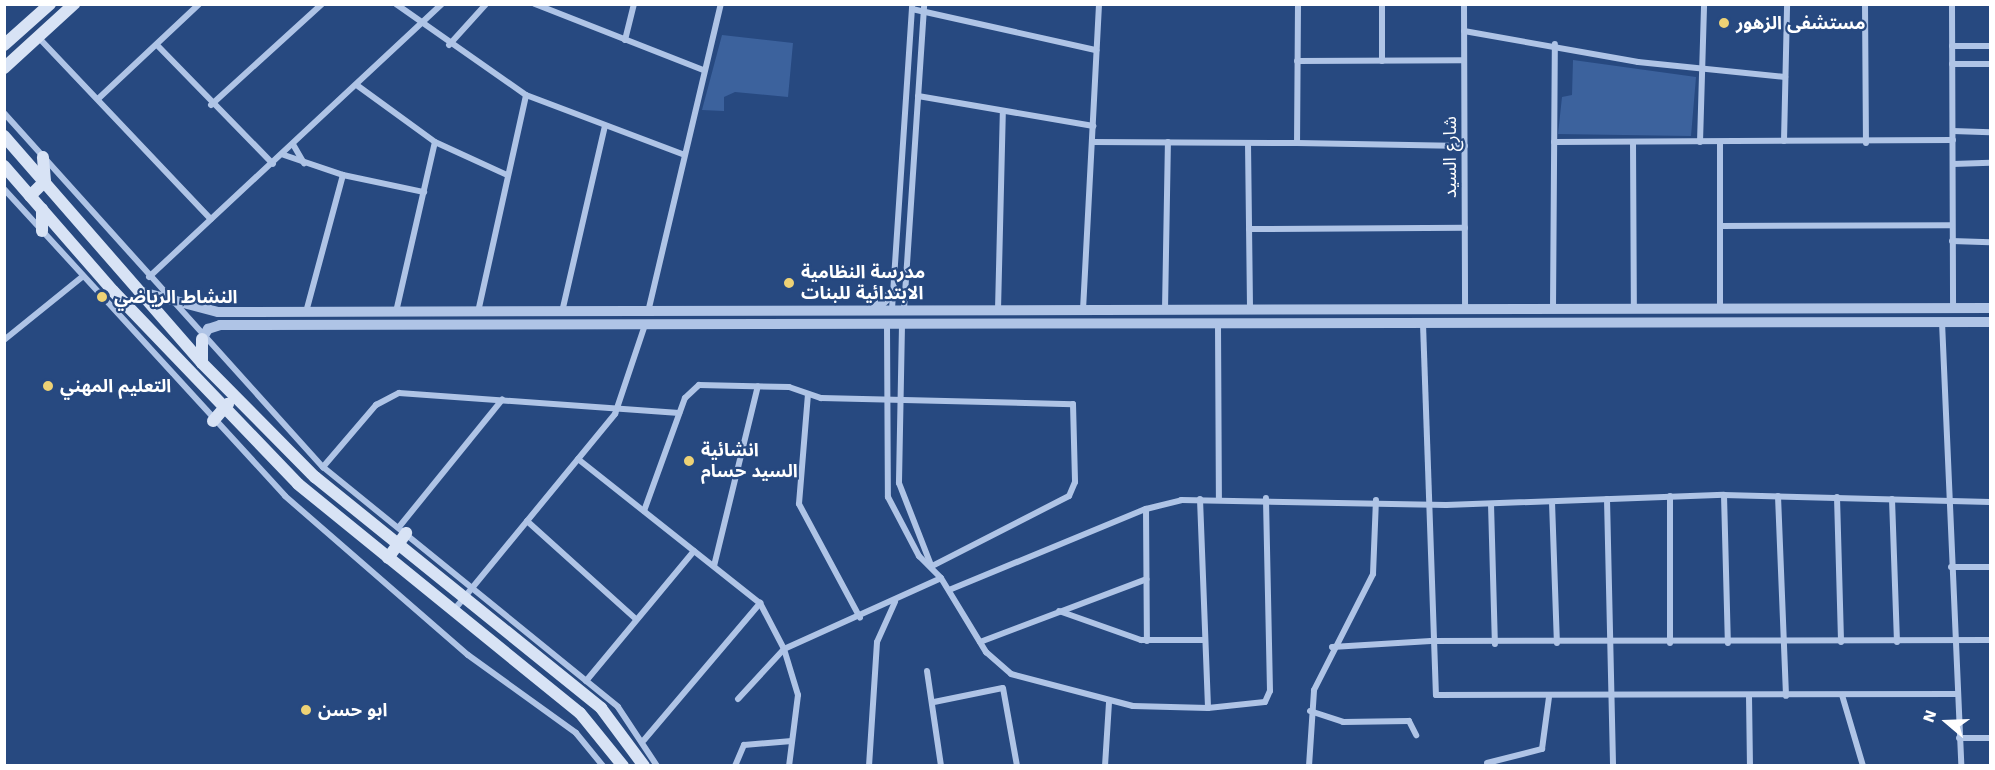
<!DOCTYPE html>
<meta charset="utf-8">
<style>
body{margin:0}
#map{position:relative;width:1995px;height:770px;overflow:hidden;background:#274980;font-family:"Work Sans","Noto Sans Arabic",sans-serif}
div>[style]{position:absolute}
.green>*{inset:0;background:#3c629d}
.minor>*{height:6px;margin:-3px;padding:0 3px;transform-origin:3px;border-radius:3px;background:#afc4e6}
.tertiary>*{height:10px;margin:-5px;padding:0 5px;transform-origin:5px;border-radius:5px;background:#afc4e6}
.secondary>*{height:12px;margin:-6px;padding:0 6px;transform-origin:6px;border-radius:6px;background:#d8e3f5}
.dots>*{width:16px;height:16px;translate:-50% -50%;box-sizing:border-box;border:3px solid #274980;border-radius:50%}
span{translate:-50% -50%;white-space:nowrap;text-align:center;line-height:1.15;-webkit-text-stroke:4.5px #274980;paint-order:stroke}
.poi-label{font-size:18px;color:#fff;font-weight:700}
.left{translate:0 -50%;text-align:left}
.street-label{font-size:18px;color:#fff}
.frame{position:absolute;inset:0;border:6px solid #fff;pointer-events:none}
.north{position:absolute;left:1917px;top:692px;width:60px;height:60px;-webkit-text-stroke:4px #274980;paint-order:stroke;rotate:289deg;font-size:16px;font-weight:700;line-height:24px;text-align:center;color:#fff}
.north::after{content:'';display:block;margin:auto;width:21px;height:27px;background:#fff;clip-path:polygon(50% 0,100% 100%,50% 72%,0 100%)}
</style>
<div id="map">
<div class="green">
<div style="clip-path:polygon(722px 35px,793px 43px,788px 97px,735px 92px,724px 97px,724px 111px,702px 110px)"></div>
<div style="clip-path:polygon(1573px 60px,1696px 77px,1691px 136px,1558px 134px,1562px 97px,1572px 95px)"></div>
</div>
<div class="minor">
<div style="left:396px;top:4px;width:159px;rotate:35deg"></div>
<div style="left:526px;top:95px;width:167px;rotate:20.7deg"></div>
<div style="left:535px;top:4px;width:180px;rotate:21.4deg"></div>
<div style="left:1298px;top:4px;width:139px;rotate:90.4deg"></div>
<div style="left:1297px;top:143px;width:168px;rotate:1deg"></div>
<div style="left:1464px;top:4px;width:305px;rotate:89.8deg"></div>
<div style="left:1865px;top:4px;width:139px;rotate:89.6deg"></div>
<div style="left:1952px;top:4px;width:305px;rotate:89.8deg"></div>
<div style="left:912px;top:9px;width:189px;rotate:12.6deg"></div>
<div style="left:1464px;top:31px;width:177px;rotate:10.1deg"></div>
<div style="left:1638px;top:62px;width:148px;rotate:5.8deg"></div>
<div style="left:38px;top:37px;width:251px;rotate:46.5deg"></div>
<div style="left:625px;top:40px;width:37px;rotate:-76deg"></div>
<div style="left:157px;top:45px;width:166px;rotate:45.7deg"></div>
<div style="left:449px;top:45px;width:55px;rotate:-47.9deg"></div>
<div style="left:1952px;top:46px;width:38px"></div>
<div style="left:1297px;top:61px;width:167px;rotate:-0.3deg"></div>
<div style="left:1382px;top:61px;width:57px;rotate:-90deg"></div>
<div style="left:1952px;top:64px;width:38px"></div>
<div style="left:358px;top:86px;width:95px;rotate:36deg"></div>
<div style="left:435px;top:142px;width:79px;rotate:24.6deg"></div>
<div style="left:918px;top:96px;width:178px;rotate:9.7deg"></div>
<div style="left:99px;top:98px;width:137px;rotate:-43.2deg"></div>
<div style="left:211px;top:105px;width:150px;rotate:-42.3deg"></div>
<div style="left:4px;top:113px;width:477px;rotate:48deg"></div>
<div style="left:323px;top:467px;width:380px;rotate:39.1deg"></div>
<div style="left:618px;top:707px;width:71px;rotate:56.5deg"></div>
<div style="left:1953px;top:131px;width:37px;rotate:2deg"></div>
<div style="left:1784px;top:141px;width:137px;rotate:-88.7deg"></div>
<div style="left:1092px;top:142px;width:205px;rotate:0.3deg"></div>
<div style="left:1554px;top:142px;width:399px;rotate:-0.3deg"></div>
<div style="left:1633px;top:142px;width:167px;rotate:89.7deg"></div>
<div style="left:1700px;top:142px;width:138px;rotate:-88.3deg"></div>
<div style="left:1248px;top:143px;width:167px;rotate:89.3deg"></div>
<div style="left:294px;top:146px;width:20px;rotate:60deg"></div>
<div style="left:284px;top:155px;width:62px;rotate:18.7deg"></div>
<div style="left:343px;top:175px;width:83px;rotate:11.9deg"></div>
<div style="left:1953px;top:164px;width:37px;rotate:-2deg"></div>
<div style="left:4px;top:189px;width:416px;rotate:47.5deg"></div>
<div style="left:285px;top:496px;width:242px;rotate:41deg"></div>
<div style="left:468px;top:655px;width:133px;rotate:35.8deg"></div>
<div style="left:576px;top:733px;width:43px;rotate:50.7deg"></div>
<div style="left:1720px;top:226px;width:232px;rotate:-0.2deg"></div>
<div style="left:1249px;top:229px;width:216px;rotate:-0.3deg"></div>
<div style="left:1952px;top:241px;width:38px;rotate:2deg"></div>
<div style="left:149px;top:277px;width:400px;rotate:-43deg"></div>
<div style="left:1720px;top:308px;width:166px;rotate:-90deg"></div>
<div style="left:892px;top:309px;width:306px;rotate:-86.2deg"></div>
<div style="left:904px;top:309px;width:306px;rotate:-86.2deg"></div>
<div style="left:1553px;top:309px;width:265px;rotate:-89.6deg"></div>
<div style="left:998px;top:310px;width:198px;rotate:-88.6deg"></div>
<div style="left:1083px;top:310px;width:306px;rotate:-87deg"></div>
<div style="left:1165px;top:310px;width:168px;rotate:-89deg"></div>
<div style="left:306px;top:312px;width:142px;rotate:-74.9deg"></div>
<div style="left:396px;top:312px;width:174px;rotate:-77.1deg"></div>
<div style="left:478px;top:312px;width:222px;rotate:-77.5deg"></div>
<div style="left:562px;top:312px;width:191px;rotate:-77deg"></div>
<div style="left:648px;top:312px;width:317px;rotate:-76.7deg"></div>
<div style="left:1942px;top:322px;width:444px;rotate:87.5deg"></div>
<div style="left:1423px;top:324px;width:371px;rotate:88deg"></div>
<div style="left:1436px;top:695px;width:521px;rotate:-0.11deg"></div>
<div style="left:887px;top:325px;width:172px;rotate:89.7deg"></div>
<div style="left:888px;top:497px;width:67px;rotate:62.3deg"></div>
<div style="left:919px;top:556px;width:31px;rotate:45deg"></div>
<div style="left:941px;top:578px;width:87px;rotate:58.7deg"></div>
<div style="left:986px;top:652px;width:33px;rotate:41deg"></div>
<div style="left:1011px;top:674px;width:126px;rotate:14.7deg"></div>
<div style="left:1133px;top:706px;width:75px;rotate:1.5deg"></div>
<div style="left:1208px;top:708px;width:57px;rotate:-6deg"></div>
<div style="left:1265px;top:702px;width:12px;rotate:-66deg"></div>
<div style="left:1270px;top:691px;width:193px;rotate:-91.2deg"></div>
<div style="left:902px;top:325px;width:158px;rotate:91.1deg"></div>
<div style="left:899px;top:483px;width:88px;rotate:68.7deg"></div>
<div style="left:1218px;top:325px;width:173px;rotate:89.7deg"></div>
<div style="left:4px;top:340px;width:100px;rotate:-38.9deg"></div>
<div style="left:808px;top:394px;width:110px;rotate:94.7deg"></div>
<div style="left:799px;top:504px;width:129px;rotate:61.8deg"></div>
<div style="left:578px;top:459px;width:232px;rotate:38.4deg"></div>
<div style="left:760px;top:603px;width:52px;rotate:62.4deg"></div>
<div style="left:784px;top:649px;width:48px;rotate:73.1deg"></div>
<div style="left:798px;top:695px;width:72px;rotate:97.2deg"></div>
<div style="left:323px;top:467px;width:82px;rotate:-49.5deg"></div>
<div style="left:376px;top:405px;width:26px;rotate:-28deg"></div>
<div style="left:399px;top:393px;width:281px;rotate:4.1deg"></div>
<div style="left:1724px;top:495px;width:148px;rotate:88.5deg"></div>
<div style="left:1778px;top:496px;width:200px;rotate:87.7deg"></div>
<div style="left:1837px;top:497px;width:145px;rotate:88.4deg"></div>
<div style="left:1200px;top:499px;width:209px;rotate:87.8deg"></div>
<div style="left:1607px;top:499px;width:267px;rotate:88.7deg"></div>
<div style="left:1892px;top:499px;width:143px;rotate:88deg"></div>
<div style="left:1552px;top:502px;width:141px;rotate:88deg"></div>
<div style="left:1491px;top:504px;width:140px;rotate:88.4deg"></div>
<div style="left:1146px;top:509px;width:132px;rotate:89.6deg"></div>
<div style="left:644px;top:511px;width:120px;rotate:-70.1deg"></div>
<div style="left:685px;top:398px;width:19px;rotate:-43deg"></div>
<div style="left:699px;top:385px;width:90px;rotate:1.3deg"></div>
<div style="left:789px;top:387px;width:34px;rotate:19deg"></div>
<div style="left:821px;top:398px;width:252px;rotate:1.4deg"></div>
<div style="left:1073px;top:404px;width:78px;rotate:88.5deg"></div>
<div style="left:1075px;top:482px;width:15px;rotate:113deg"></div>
<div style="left:1069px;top:496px;width:154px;rotate:152.9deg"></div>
<div style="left:527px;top:521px;width:147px;rotate:42deg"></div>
<div style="left:399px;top:527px;width:164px;rotate:-51deg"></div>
<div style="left:714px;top:566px;width:185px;rotate:-76.3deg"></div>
<div style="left:1951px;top:567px;width:39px"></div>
<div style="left:949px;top:590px;width:213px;rotate:-22.4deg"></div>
<div style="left:1146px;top:509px;width:36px;rotate:-14deg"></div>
<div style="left:1181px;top:500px;width:265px;rotate:1.1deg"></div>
<div style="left:1446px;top:505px;width:278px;rotate:-2.1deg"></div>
<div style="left:1724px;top:495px;width:266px;rotate:1.5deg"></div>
<div style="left:454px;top:610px;width:254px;rotate:-50.6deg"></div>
<div style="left:615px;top:414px;width:94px;rotate:-71.4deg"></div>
<div style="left:1059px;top:611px;width:87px;rotate:19.5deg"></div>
<div style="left:1141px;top:640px;width:64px"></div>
<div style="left:980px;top:642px;width:178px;rotate:-20.7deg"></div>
<div style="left:1670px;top:643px;width:147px;rotate:-90deg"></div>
<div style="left:1332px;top:647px;width:99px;rotate:-3.5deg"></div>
<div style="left:1431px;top:641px;width:559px;rotate:-0.1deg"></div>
<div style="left:927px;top:671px;width:96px;rotate:81.6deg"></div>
<div style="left:586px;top:681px;width:169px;rotate:-50.3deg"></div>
<div style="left:1842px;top:695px;width:74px;rotate:73.5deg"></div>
<div style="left:1749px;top:696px;width:70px;rotate:89.2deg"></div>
<div style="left:738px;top:699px;width:68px;rotate:-47.4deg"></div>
<div style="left:784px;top:649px;width:172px;rotate:-24.3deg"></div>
<div style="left:934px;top:702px;width:70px;rotate:-11.5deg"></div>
<div style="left:1003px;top:688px;width:79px;rotate:79.8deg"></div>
<div style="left:1310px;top:711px;width:35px;rotate:18deg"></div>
<div style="left:1343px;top:722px;width:66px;rotate:-0.9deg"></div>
<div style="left:1409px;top:721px;width:16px;rotate:63deg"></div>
<div style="left:1959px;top:738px;width:31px"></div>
<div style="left:644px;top:740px;width:180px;rotate:-49.7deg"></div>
<div style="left:1487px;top:763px;width:57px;rotate:-14.3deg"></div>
<div style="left:1542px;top:749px;width:52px;rotate:-82.3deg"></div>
<div style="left:735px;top:766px;width:23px;rotate:-67deg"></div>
<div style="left:744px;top:745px;width:48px;rotate:-4.8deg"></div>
<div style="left:869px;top:766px;width:124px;rotate:-86.3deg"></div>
<div style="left:877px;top:642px;width:44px;rotate:-65.8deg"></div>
<div style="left:1105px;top:766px;width:64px;rotate:-86.4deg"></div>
<div style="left:1309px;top:766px;width:76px;rotate:-86.2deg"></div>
<div style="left:1314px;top:690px;width:130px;rotate:-63deg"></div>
<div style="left:1373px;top:574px;width:74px;rotate:-87.7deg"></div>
</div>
<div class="tertiary">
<div style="left:138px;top:291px;width:83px;rotate:14.7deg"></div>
<div style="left:218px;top:312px;width:1772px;rotate:-0.13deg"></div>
<div style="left:875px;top:309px;width:25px;rotate:-43deg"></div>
<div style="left:202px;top:339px;width:12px;rotate:-59deg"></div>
<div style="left:208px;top:329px;width:13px;rotate:-18deg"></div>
<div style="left:220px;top:325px;width:1770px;rotate:-0.1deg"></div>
</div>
<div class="secondary">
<div style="left:4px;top:45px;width:62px;rotate:-41.7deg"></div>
<div style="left:4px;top:68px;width:95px;rotate:-42.4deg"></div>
<div style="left:4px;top:136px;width:301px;rotate:48.9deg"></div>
<div style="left:202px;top:363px;width:161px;rotate:45.3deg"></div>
<div style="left:315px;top:477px;width:368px;rotate:38.9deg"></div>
<div style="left:601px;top:708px;width:72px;rotate:53.4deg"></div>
<div style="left:4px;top:166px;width:166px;rotate:48.9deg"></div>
<div style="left:113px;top:291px;width:267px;rotate:46.2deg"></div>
<div style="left:298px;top:484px;width:363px;rotate:39.1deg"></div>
<div style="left:580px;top:713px;width:68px;rotate:50.9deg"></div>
<div style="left:30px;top:196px;width:21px;rotate:-45deg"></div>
<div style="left:45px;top:181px;width:24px;rotate:-95deg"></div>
<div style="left:42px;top:209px;width:22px;rotate:90deg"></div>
<div style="left:202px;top:363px;width:24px;rotate:-90deg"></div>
<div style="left:213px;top:421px;width:23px;rotate:-49deg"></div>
<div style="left:388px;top:558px;width:31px;rotate:-54deg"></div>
</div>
<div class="dots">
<div style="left:1724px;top:23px;background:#eed275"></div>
<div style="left:789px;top:283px;background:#eed275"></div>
<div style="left:102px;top:297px;background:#eed275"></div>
<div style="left:48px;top:386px;background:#eed275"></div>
<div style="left:689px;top:461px;background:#eed275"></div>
<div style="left:306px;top:710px;background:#eed275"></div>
</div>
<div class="poi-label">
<span class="left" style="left:1736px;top:23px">مستشفى الزهور</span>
<span class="left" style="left:801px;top:283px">مدرسة النظامية<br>الابتدائية للبنات</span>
<span class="left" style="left:114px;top:297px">النشاط الرياضي</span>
<span class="left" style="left:60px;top:386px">التعليم المهني</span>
<span class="left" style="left:701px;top:461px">انشائية<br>السيد حسام</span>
<span class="left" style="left:318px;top:710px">ابو حسن</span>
</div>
<div class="street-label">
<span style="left:1450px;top:157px;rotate:-90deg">شارع السيد</span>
</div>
<div class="frame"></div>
<div class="north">N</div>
</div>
